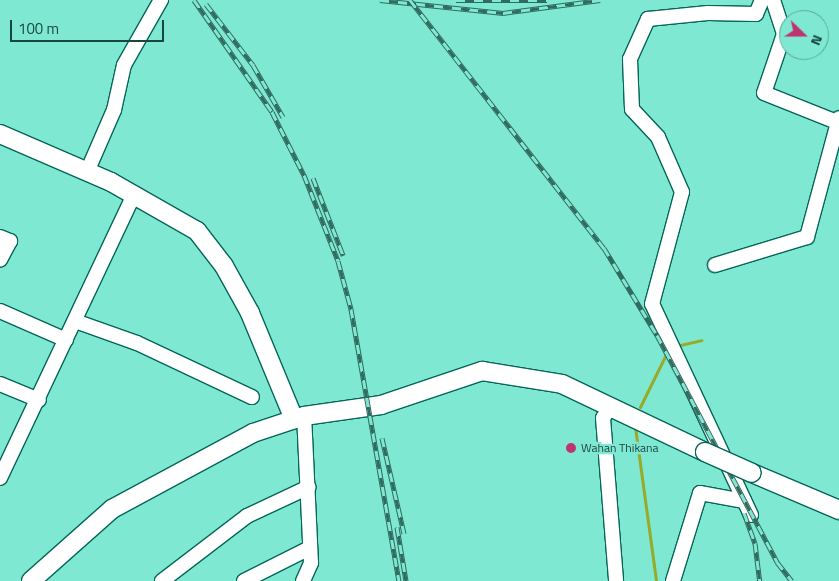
<!DOCTYPE html>
<style>
body{margin:0}
#map{position:relative;width:839px;height:581px;overflow:hidden;background:#7fe8d3;font-family:"Titillium Web",sans-serif}
div>[style]{position:absolute}
.stream>*{height:3px;margin:-1.5px;padding:0 1.5px;transform-origin:1.5px;border-radius:1.5px;background:#95ab29}
.roads{filter:drop-shadow(1px 0 #046658) drop-shadow(-1px 0 #046658) drop-shadow(0 1px #046658) drop-shadow(0 -1px #046658)}
.minor>*{height:14px;margin:-7px;padding:0 7px;transform-origin:7px;border-radius:7px;background:#fff}
.major>*{height:18px;margin:-9px;padding:0 9px;transform-origin:9px;border-radius:9px;background:#fff}
.rail>*{height:5px;margin-top:-2.5px;transform-origin:0;background:repeating-linear-gradient(90deg,#7fe8d3 0 9px,#306b5f 0 18px);box-sizing:border-box;border-block:1px solid #306b5f}
.bridges{filter:drop-shadow(1px 0 #046658) drop-shadow(-1px 0 #046658) drop-shadow(0 1px #046658) drop-shadow(0 -1px #046658)}
.major-bridge>*{height:18px;margin:-9px;padding:0 9px;transform-origin:9px;border-radius:9px;background:#fff}
.dots>*{width:14px;height:14px;translate:-50% -50%;box-sizing:border-box;border:2px solid #7fe8d3;border-radius:50%}
span{translate:-50% -50%;white-space:nowrap;text-align:center;line-height:1.15;-webkit-text-stroke:4.5px #7fe8d3;paint-order:stroke}
.poi-label{font-size:12px;color:#19463d}
.left{translate:0 -50%;text-align:left}
.north{position:absolute;left:779px;top:10px;width:50px;height:50px;box-sizing:border-box;background:#7fe8d3;border:1px solid #56a797;border-radius:50%;rotate:112deg;font-size:14px;font-weight:700;line-height:20px;text-align:center;color:#19463d}
.north::after{content:'';display:block;margin:auto;width:18px;height:22px;background:#be346f;clip-path:polygon(50% 0,100% 100%,50% 72%,0 100%)}
.scale{position:absolute;left:10px;top:20px;width:154px;height:22px;box-sizing:border-box;border:2px solid #19463d;border-top:0;padding-left:6px;font-size:15px;line-height:18px;white-space:nowrap;color:#19463d;-webkit-text-stroke:4px #7fe8d3;paint-order:stroke}
</style>
<div id="map">
<div class="stream">
<div style="left:676px;top:346px;width:26px;rotate:-13deg"></div>
<div style="left:640px;top:407px;width:64px;rotate:-63.8deg"></div>
<div style="left:635px;top:427px;width:155px;rotate:82.2deg"></div>
</div>
<div class="roads">
<div class="minor">
<div style="left:773px;top:0;width:36px;rotate:72deg"></div>
<div style="left:784px;top:34px;width:62px;rotate:108.7deg"></div>
<div style="left:764px;top:93px;width:81px;rotate:21.8deg"></div>
<div style="left:87px;top:172px;width:68px;rotate:-66.5deg"></div>
<div style="left:114px;top:110px;width:46px;rotate:-77.5deg"></div>
<div style="left:124px;top:65px;width:75px;rotate:-60.4deg"></div>
<div style="left:0;top:237px;width:11px;rotate:22deg"></div>
<div style="left:10px;top:241px;width:21px;rotate:118deg"></div>
<div style="left:715px;top:265px;width:96px;rotate:-16.9deg"></div>
<div style="left:807px;top:237px;width:123px;rotate:-74.9deg"></div>
<div style="left:0;top:311px;width:72px;rotate:23.7deg"></div>
<div style="left:75px;top:321px;width:66px;rotate:19.5deg"></div>
<div style="left:137px;top:343px;width:127px;rotate:25.2deg"></div>
<div style="left:0;top:384px;width:42px;rotate:22.3deg"></div>
<div style="left:611px;top:406px;width:14px;rotate:124deg"></div>
<div style="left:603px;top:418px;width:164px;rotate:85.4deg"></div>
<div style="left:0;top:478px;width:314px;rotate:-64.7deg"></div>
<div style="left:751px;top:515px;width:233px;rotate:-115.1deg"></div>
<div style="left:652px;top:304px;width:116px;rotate:-75deg"></div>
<div style="left:682px;top:192px;width:60px;rotate:-113.6deg"></div>
<div style="left:658px;top:137px;width:38px;rotate:-133deg"></div>
<div style="left:632px;top:109px;width:50px;rotate:-92.3deg"></div>
<div style="left:630px;top:59px;width:44px;rotate:-65.8deg"></div>
<div style="left:648px;top:19px;width:60px;rotate:-5.7deg"></div>
<div style="left:708px;top:13px;width:48px;rotate:1.2deg"></div>
<div style="left:756px;top:14px;width:15px;rotate:-67deg"></div>
<div style="left:162px;top:581px;width:107px;rotate:-37.4deg"></div>
<div style="left:247px;top:516px;width:68px;rotate:-25.1deg"></div>
<div style="left:244px;top:581px;width:74px;rotate:-26.6deg"></div>
<div style="left:303px;top:581px;width:20px;rotate:-66deg"></div>
<div style="left:311px;top:563px;width:147px;rotate:-92.7deg"></div>
<div style="left:673px;top:581px;width:92px;rotate:-72.9deg"></div>
<div style="left:700px;top:493px;width:45px;rotate:10.3deg"></div>
</div>
<div class="major">
<div style="left:0;top:134px;width:121px;rotate:23.4deg"></div>
<div style="left:111px;top:182px;width:99px;rotate:29.7deg"></div>
<div style="left:197px;top:231px;width:44px;rotate:52.4deg"></div>
<div style="left:224px;top:266px;width:54px;rotate:61deg"></div>
<div style="left:250px;top:313px;width:115px;rotate:67.5deg"></div>
<div style="left:752px;top:473px;width:95px;rotate:23deg"></div>
<div style="left:31px;top:581px;width:108px;rotate:-41.6deg"></div>
<div style="left:112px;top:509px;width:160px;rotate:-28.3deg"></div>
<div style="left:253px;top:433px;width:54px;rotate:-18.4deg"></div>
<div style="left:304px;top:416px;width:78px;rotate:-8.1deg"></div>
<div style="left:381px;top:405px;width:107px;rotate:-18.6deg"></div>
<div style="left:482px;top:371px;width:81px;rotate:9.2deg"></div>
<div style="left:562px;top:384px;width:158px;rotate:25.4deg"></div>
</div>
</div>
<div class="rail">
<div style="left:194px;top:0;width:136px;rotate:55.1deg"></div>
<div style="left:272px;top:112px;width:71px;rotate:63.1deg"></div>
<div style="left:304px;top:175px;width:92px;rotate:68.4deg"></div>
<div style="left:338px;top:261px;width:50px;rotate:74.8deg"></div>
<div style="left:351px;top:309px;width:276px;rotate:80deg"></div>
<div style="left:380px;top:0;width:124px;rotate:6deg"></div>
<div style="left:503px;top:13px;width:98px;rotate:-7.6deg"></div>
<div style="left:410px;top:0;width:315px;rotate:52deg"></div>
<div style="left:604px;top:248px;width:102px;rotate:58.7deg"></div>
<div style="left:657px;top:335px;width:257px;rotate:62.1deg"></div>
<div style="left:777px;top:562px;width:24px;rotate:52deg"></div>
<div style="left:456px;top:0;width:91px"></div>
<div style="left:206px;top:4px;width:77px;rotate:52.4deg"></div>
<div style="left:253px;top:65px;width:60px;rotate:60deg"></div>
<div style="left:313px;top:178px;width:83px;rotate:68.7deg"></div>
<div style="left:382px;top:438px;width:98px;rotate:77deg"></div>
<div style="left:744px;top:513px;width:32px;rotate:70deg"></div>
<div style="left:755px;top:543px;width:38px;rotate:83deg"></div>
<div style="left:397px;top:527px;width:55px;rotate:80.5deg"></div>
</div>
<div class="bridges">
<div class="major-bridge">
<div style="left:705px;top:452px;width:51px;rotate:24.1deg"></div>
</div>
</div>
<div class="dots">
<div style="left:571px;top:448px;background:#be346f"></div>
</div>
<div class="poi-label">
<span class="left" style="left:581px;top:448px">Wahan Thikana</span>
</div>
<div class="north">N</div>
<div class="scale">100 m</div>
</div>
